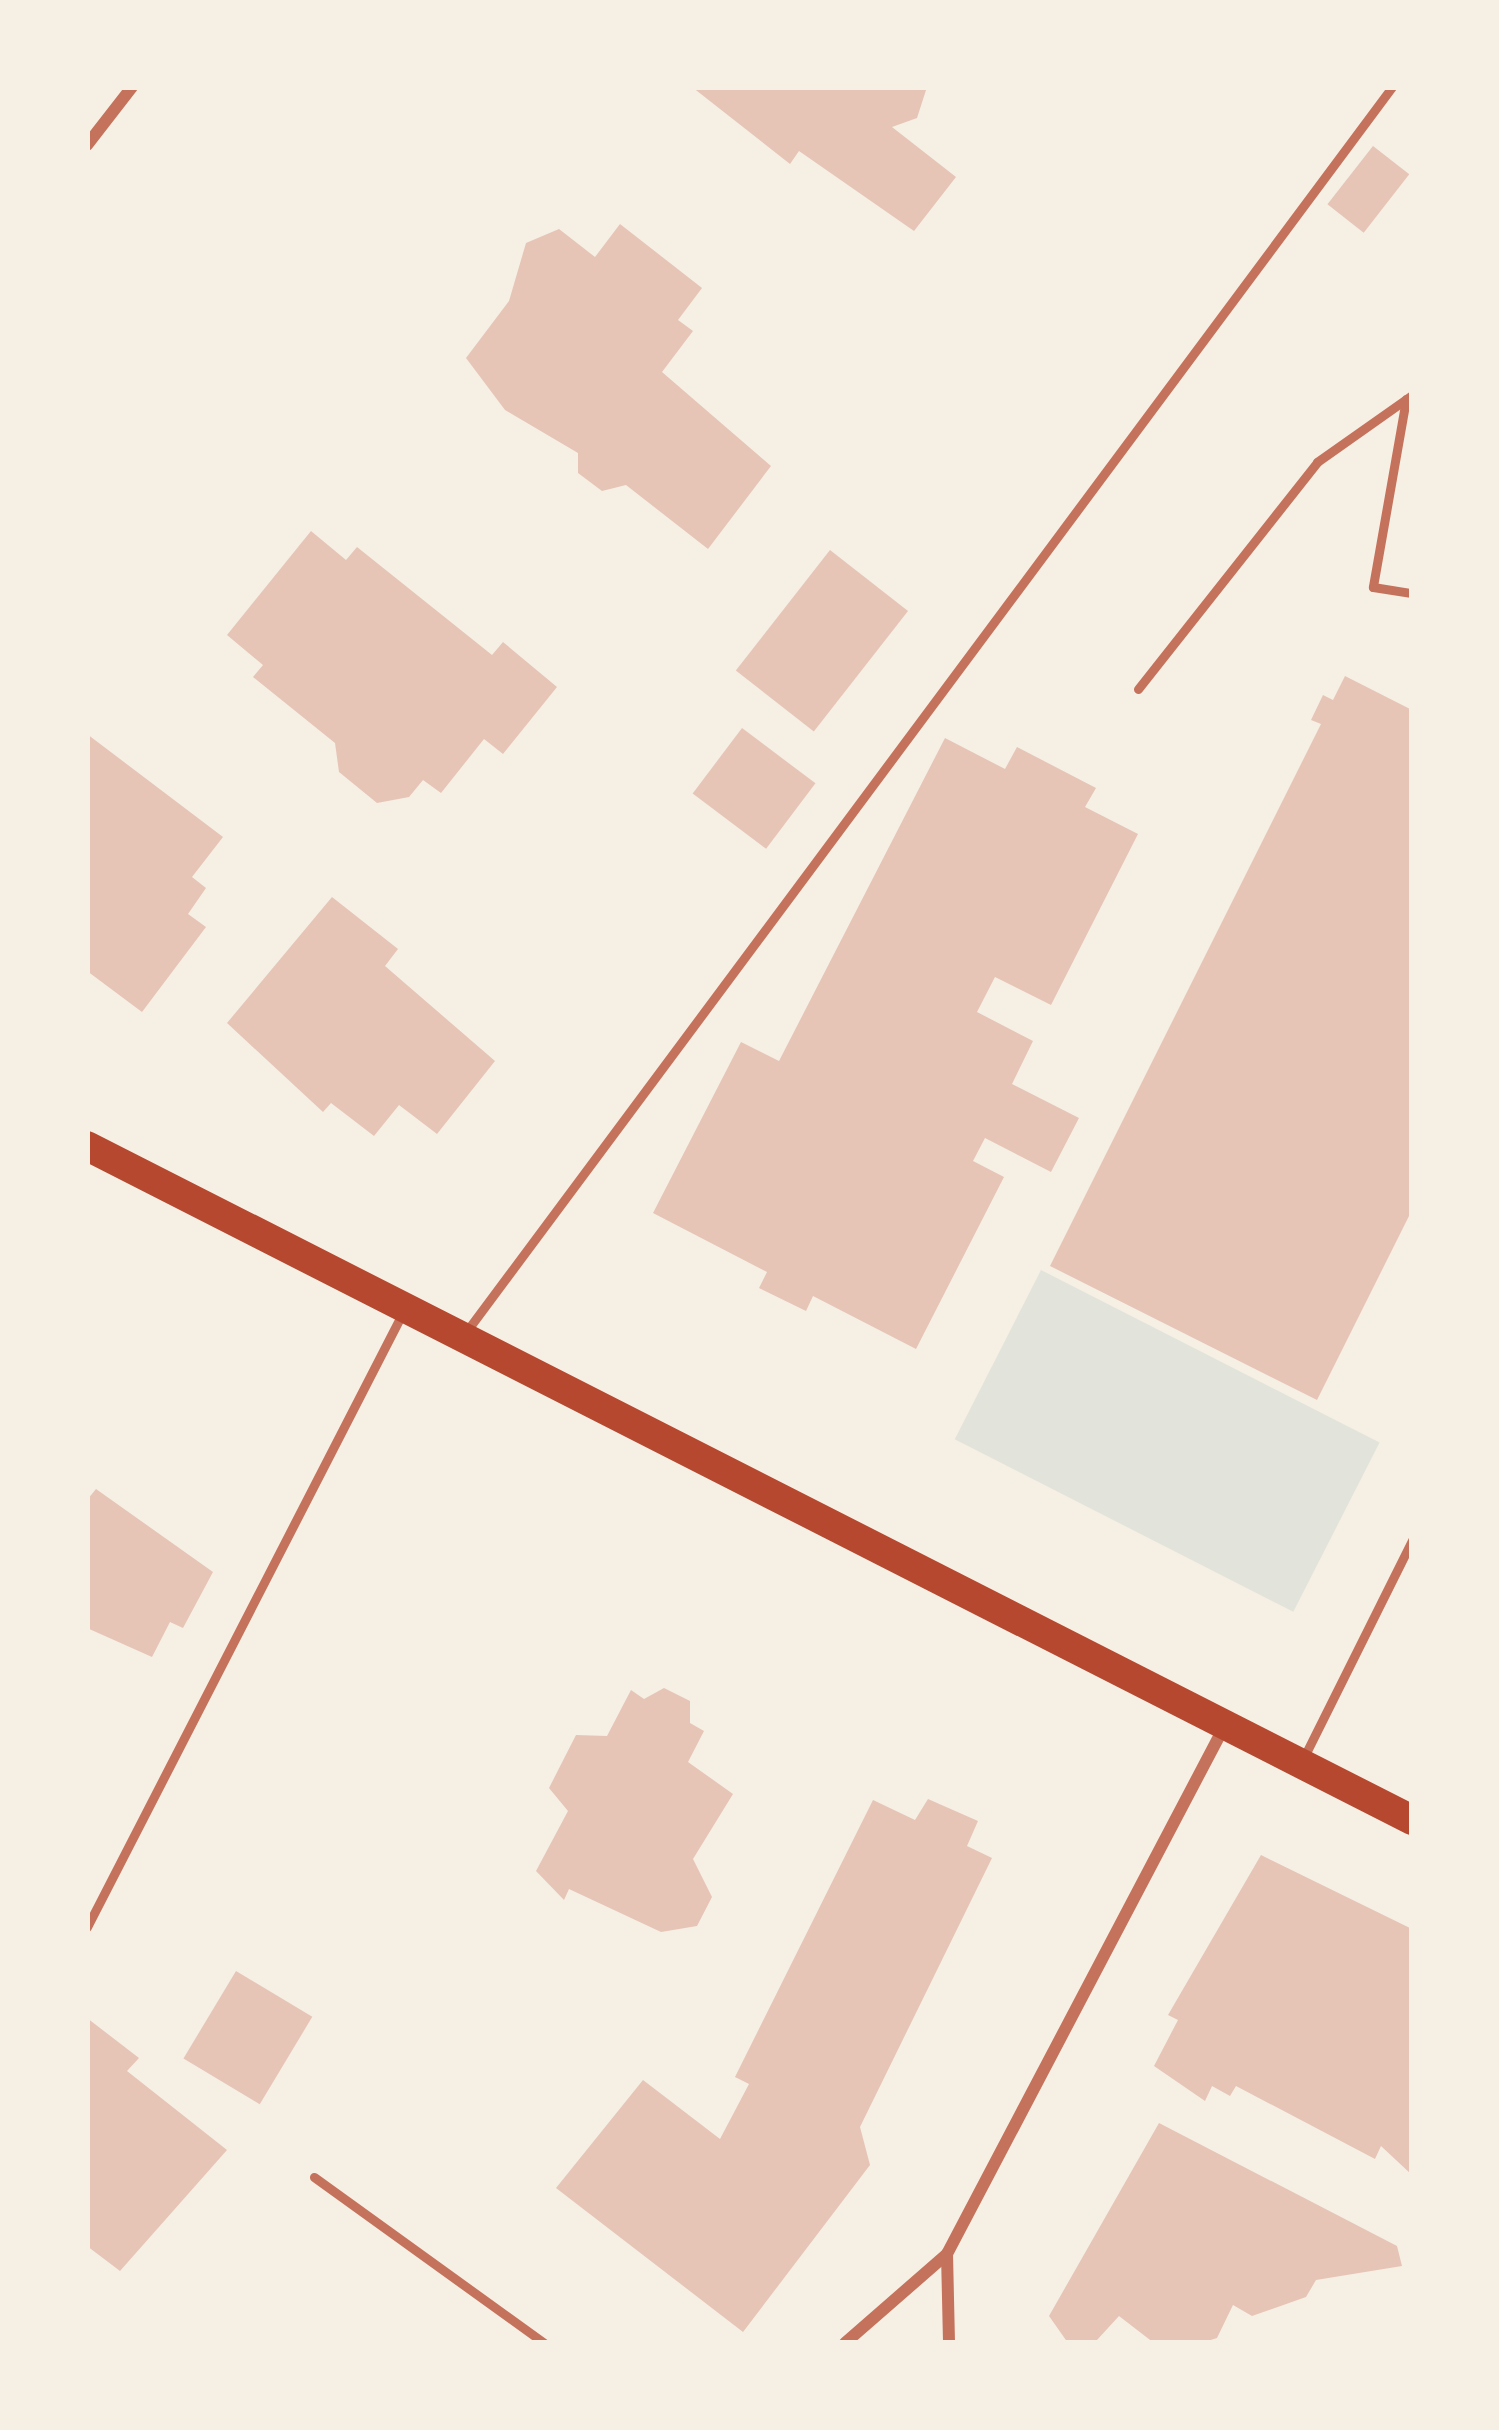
<!DOCTYPE html>
<style>
body{margin:0}
#map{position:relative;width:1499px;height:2430px;overflow:hidden;background:#f6efe4;font-family:"Public Sans",sans-serif}
div>[style]{position:absolute}
.green>*{inset:0;background:#e2e4dc;transform-origin:0 0}
.building>*{inset:0;background:#e6c5b7;transform-origin:0 0}
.service>*{height:9px;margin:-4.5px;padding:0 4.5px;transform-origin:4.5px;border-radius:4.5px;background:#c5725c}
.minor>*{height:12px;margin:-6px;padding:0 6px;transform-origin:6px;border-radius:6px;background:#c5725c}
.primary>*{height:30px;margin:-15px;padding:0 15px;transform-origin:15px;border-radius:15px;background:#b5482f}
span{translate:-50% -50%;white-space:nowrap;text-align:center;line-height:1.15;-webkit-text-stroke:10px #f6efe4;paint-order:stroke}
.frame{position:absolute;inset:0;border:90px solid #f6efe4;pointer-events:none}
</style>
<div id="map">
<div class="green">
<div style="left:1041px;top:1270px;width:380px;height:190px;rotate:27deg"></div>
</div>
<div class="building">
<div style="clip-path:polygon(692px 87px,927px 87px,917px 118px,892px 127px,956px 177px,914px 231px,799px 151px,790px 164px)"></div>
<div style="left:1373px;top:146px;width:46px;height:74px;rotate:38deg"></div>
<div style="clip-path:polygon(620px 224px,702px 288px,678px 320px,693px 331px,662px 372px,771px 466px,708px 549px,626px 485px,602px 491px,578px 473px,578px 453px,505px 410px,466px 358px,509px 301px,526px 243px,559px 229px,595px 257px)"></div>
<div style="clip-path:polygon(311px 531px,346px 560px,357px 547px,492px 655px,503px 642px,557px 687px,503px 754px,484px 739px,441px 793px,423px 780px,409px 797px,377px 803px,339px 772px,335px 743px,253px 677px,263px 665px,227px 635px)"></div>
<div style="left:830px;top:550px;width:99px;height:153px;rotate:38deg"></div>
<div style="clip-path:polygon(1345px 676px,1412px 710px,1412px 1210px,1317px 1400px,1050px 1266px,1321px 724px,1311px 720px,1323px 695px,1333px 700px)"></div>
<div style="left:742px;top:728px;width:92px;height:82px;rotate:37deg"></div>
<div style="clip-path:polygon(87px 734px,223px 837px,192px 877px,206px 888px,188px 914px,206px 927px,142px 1012px,87px 971px)"></div>
<div style="clip-path:polygon(945px 738px,1005px 769px,1017px 747px,1096px 788px,1085px 807px,1138px 834px,1051px 1005px,995px 977px,977px 1012px,1033px 1041px,1012px 1084px,1079px 1118px,1051px 1172px,985px 1138px,973px 1161px,1004px 1177px,916px 1349px,813px 1296px,806px 1311px,759px 1288px,767px 1272px,653px 1213px,741px 1042px,779px 1061px)"></div>
<div style="clip-path:polygon(332px 897px,398px 949px,385px 966px,495px 1061px,437px 1134px,399px 1105px,374px 1136px,331px 1103px,323px 1112px,227px 1023px)"></div>
<div style="clip-path:polygon(96px 1489px,213px 1572px,183px 1628px,170px 1622px,152px 1657px,87px 1628px,87px 1500px)"></div>
<div style="clip-path:polygon(664px 1688px,690px 1701px,690px 1723px,704px 1731px,688px 1762px,733px 1794px,693px 1859px,712px 1897px,697px 1926px,661px 1932px,569px 1889px,564px 1900px,536px 1871px,568px 1811px,549px 1788px,576px 1735px,607px 1736px,631px 1690px,644px 1699px)"></div>
<div style="clip-path:polygon(928px 1799px,978px 1821px,967px 1846px,992px 1858px,860px 2127px,870px 2165px,743px 2332px,556px 2188px,643px 2080px,720px 2139px,749px 2084px,735px 2077px,873px 1800px,915px 1820px)"></div>
<div style="clip-path:polygon(1261px 1855px,1412px 1929px,1412px 2175px,1381px 2146px,1375px 2159px,1236px 2086px,1230px 2096px,1212px 2086px,1205px 2101px,1154px 2066px,1178px 2020px,1168px 2015px)"></div>
<div style="left:236px;top:1971px;width:89px;height:102px;rotate:31deg"></div>
<div style="clip-path:polygon(87px 2018px,139px 2058px,127px 2071px,227px 2150px,120px 2271px,87px 2246px)"></div>
<div style="clip-path:polygon(1159px 2123px,1397px 2246px,1402px 2266px,1316px 2280px,1306px 2297px,1252px 2316px,1233px 2305px,1217px 2338px,1201px 2343px,1154px 2343px,1119px 2316px,1097px 2340px,1068px 2343px,1049px 2316px)"></div>
</div>
<div class="service">
<div style="left:1406px;top:399px;width:191px;rotate:100deg"></div>
<div style="left:1373px;top:587px;width:39px;rotate:9deg"></div>
<div style="left:1138px;top:689px;width:289px;rotate:-51.7deg"></div>
<div style="left:1317px;top:462px;width:116px;rotate:-35.2deg"></div>
<div style="left:466px;top:1332px;width:1552px;rotate:-53.36deg"></div>
<div style="left:1303px;top:1759px;width:245px;rotate:-63.5deg"></div>
<div style="left:87px;top:1927px;width:691px;rotate:-62.8deg"></div>
<div style="left:314px;top:2177px;width:284px;rotate:35.8deg"></div>
</div>
<div class="minor">
<div style="left:87px;top:145px;width:73px;rotate:-52.2deg"></div>
<div style="left:947px;top:2254px;width:89px;rotate:88.7deg"></div>
<div style="left:845px;top:2343px;width:135px;rotate:-41.1deg"></div>
<div style="left:947px;top:2254px;width:595px;rotate:-62.27deg"></div>
</div>
<div class="primary">
<div style="left:87px;top:1146px;width:1487px;rotate:26.96deg"></div>
</div>
<div class="frame"></div>
</div>
